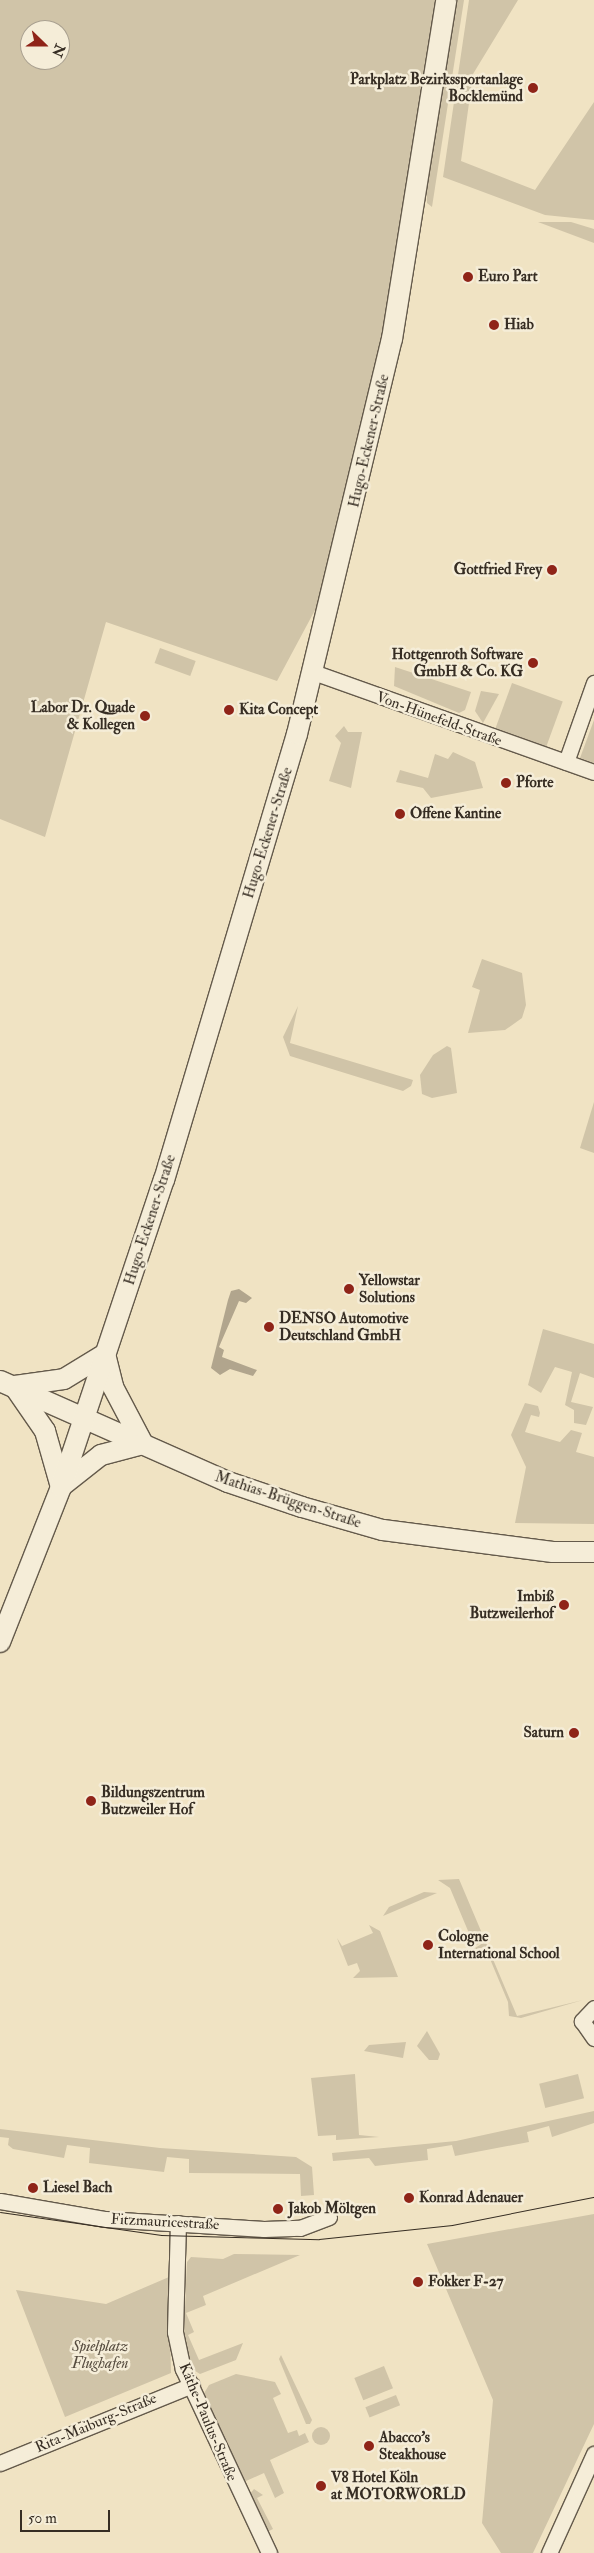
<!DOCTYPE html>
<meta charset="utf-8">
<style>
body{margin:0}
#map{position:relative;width:594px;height:2553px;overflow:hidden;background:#f0e3c3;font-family:"IM FELL Double Pica",serif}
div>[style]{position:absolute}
.green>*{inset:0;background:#d0c4a8;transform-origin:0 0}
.round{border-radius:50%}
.water>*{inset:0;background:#b1a58d}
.roads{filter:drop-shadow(1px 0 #645a4b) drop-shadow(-1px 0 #645a4b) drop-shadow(0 1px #645a4b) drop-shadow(0 -1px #645a4b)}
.street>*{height:15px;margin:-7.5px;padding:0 7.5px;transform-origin:7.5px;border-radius:7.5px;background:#f5edd8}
.secondary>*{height:20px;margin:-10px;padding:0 10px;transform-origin:10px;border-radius:10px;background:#f5edd8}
.tram>*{height:1px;margin:-0.5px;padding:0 0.5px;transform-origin:0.5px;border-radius:0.5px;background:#362d23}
.dots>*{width:14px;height:14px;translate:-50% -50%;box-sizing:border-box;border:2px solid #f5edd8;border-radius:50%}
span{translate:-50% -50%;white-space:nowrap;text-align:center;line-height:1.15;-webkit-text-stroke:5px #f5edd8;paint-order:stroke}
.poi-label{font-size:15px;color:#362d23;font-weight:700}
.right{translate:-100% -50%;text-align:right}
.left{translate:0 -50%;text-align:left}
.street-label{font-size:15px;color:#362d23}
.park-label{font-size:15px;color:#554b3e;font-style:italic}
.north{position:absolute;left:20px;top:20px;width:50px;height:50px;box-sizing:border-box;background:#f5edd8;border:1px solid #a9a090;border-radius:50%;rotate:112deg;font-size:14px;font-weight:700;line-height:20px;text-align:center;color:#362d23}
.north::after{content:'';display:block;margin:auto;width:18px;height:22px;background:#8f2418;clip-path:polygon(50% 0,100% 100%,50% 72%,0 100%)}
.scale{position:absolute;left:20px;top:2510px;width:90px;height:22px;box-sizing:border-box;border:2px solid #362d23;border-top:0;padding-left:6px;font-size:15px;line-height:18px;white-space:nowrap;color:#362d23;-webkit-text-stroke:4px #f5edd8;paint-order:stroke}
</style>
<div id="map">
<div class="green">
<div style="clip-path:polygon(evenodd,0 0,439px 0,396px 270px,346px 500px,327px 562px,322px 597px,277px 681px,106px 622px,45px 837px,0 819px,0 0,30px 30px,60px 30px,60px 60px,30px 60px,30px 30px)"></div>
<div style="clip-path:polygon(455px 0,464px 0,432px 207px,427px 203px,427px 186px)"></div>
<div style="clip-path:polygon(469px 0,518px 0,473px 74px,461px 161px,535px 190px,594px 102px,594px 220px,545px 215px,443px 177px)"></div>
<div style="clip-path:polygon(538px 222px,571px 222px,594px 229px,594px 243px)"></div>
<div style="left:160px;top:648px;width:38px;height:16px;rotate:20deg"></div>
<div style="clip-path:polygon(395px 667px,471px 692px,465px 710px,459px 713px,394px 686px)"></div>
<div style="left:512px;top:683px;width:54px;height:48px;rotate:20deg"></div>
<div style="clip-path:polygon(481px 691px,499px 694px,483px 723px,475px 711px)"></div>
<div style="clip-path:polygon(594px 720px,594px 763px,580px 758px)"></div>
<div style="clip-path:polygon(344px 726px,348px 732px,362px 732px,351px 788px,329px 781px,341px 743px,335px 736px)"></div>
<div style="clip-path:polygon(453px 752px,475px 762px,483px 788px,431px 798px,423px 788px,396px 782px,400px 770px,428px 778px,435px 754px,448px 759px)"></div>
<div style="clip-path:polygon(482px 959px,522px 973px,526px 1005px,522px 1018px,505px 1030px,468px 1033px,480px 990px,472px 987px)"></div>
<div style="clip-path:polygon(298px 1006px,290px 1043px,413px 1080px,411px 1086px,403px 1091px,290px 1056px,283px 1037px)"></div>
<div style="clip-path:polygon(447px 1046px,451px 1048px,457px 1093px,432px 1098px,422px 1094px,420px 1075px,433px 1055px)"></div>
<div style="clip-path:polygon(594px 1102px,594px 1153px,580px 1148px)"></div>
<div style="clip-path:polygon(543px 1329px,594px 1344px,594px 1378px,580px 1373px,571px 1402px,593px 1407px,586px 1425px,574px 1423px,574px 1410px,565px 1405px,572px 1372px,555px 1367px,541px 1393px,528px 1385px)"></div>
<div style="clip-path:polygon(525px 1403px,538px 1406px,540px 1413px,539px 1417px,531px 1415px,525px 1432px,560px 1442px,571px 1430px,582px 1433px,576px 1452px,594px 1457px,594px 1524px,515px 1523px,526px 1467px,511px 1435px)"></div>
<div style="clip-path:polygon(459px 1879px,517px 2016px,583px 2000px,521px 2018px,509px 2016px,508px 2002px,485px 1947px,472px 1950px,483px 1943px,471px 1946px,482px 1941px,480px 1935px,471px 1938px,450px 1888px,438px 1880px)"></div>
<div style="clip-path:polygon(424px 1892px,437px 1893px,383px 1916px,389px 1907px)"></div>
<div style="clip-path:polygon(369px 1925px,380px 1931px,398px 1977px,353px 1978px,360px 1971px,357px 1963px,348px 1966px,337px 1938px,342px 1946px,373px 1933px)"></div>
<div style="clip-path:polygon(427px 2031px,440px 2054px,438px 2060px,429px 2060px,417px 2046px)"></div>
<div style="clip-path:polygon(406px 2042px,403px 2058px,364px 2051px,369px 2045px)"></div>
<div style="clip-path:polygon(355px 2074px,359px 2135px,379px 2137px,336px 2140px,336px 2135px,318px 2136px,311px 2078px)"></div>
<div style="left:578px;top:2074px;width:25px;height:40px;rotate:76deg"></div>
<div style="clip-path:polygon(594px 2111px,594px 2123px,552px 2137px,549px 2126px,527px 2132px,529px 2142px,455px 2156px,452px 2145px,427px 2149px,428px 2160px,375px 2166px,369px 2158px,333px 2161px,332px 2153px,456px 2141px)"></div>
<div style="clip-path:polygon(0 2129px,160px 2148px,296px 2157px,312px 2167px,314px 2195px,301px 2196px,300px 2174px,189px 2173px,189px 2159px,167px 2157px,164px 2172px,89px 2163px,90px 2148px,67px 2145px,64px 2158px,13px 2149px,8px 2145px,9px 2138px,0 2137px)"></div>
<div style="clip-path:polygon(594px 2214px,594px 2424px,533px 2553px,501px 2553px,482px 2523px,493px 2400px,427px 2244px)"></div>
<div style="clip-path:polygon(234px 2254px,300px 2255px,203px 2296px,206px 2305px,186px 2313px,194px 2332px,188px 2335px,199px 2360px,243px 2343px,236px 2360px,200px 2374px,192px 2369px,184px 2330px,187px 2262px,191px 2257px,223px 2259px)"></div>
<div style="clip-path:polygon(169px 2277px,171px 2373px,65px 2417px,16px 2290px,106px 2304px)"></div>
<div style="clip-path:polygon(281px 2355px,312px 2420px,310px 2424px,306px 2424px,279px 2359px)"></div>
<div style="left:384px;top:2366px;width:24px;height:32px;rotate:68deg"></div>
<div style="clip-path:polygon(236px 2374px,275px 2382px,281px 2394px,273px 2398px,288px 2433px,297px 2430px,299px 2436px,305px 2433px,309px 2442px,270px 2460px,284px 2493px,275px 2498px,264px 2473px,246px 2481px,238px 2478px,203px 2395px,209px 2385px)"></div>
<div style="left:396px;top:2395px;width:11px;height:33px;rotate:68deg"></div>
<div class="round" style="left:312px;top:2427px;width:18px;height:18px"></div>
<div style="clip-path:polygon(254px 2489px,263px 2495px,257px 2498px,273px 2529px,265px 2533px,249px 2495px)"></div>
</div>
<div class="water">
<div style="clip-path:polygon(239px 1289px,252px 1298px,246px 1303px,239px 1301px,219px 1347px,224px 1350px,222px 1357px,257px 1370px,253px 1376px,230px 1369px,220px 1375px,211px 1368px,228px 1300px,231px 1291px)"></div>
</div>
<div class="roads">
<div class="street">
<div style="left:313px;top:672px;width:298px;rotate:19.6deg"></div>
<div style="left:566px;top:762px;width:84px;rotate:-70.5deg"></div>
<div style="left:594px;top:2008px;width:18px;rotate:133deg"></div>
<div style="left:582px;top:2021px;width:21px;rotate:55deg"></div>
<div style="left:0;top:2201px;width:107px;rotate:9.7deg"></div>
<div style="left:105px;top:2219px;width:159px;rotate:3.6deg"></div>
<div style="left:264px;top:2229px;width:36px;rotate:-2deg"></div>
<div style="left:300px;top:2228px;width:31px;rotate:-21deg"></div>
<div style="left:178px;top:2223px;width:109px;rotate:91.6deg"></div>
<div style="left:175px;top:2332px;width:38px;rotate:78deg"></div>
<div style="left:183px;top:2369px;width:203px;rotate:64.9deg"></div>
<div style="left:0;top:2463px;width:207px;rotate:-22.1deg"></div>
<div style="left:549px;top:2553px;width:109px;rotate:-65.6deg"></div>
</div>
<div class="secondary">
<div style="left:105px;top:1354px;width:34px;rotate:76deg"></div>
<div style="left:113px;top:1387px;width:64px;rotate:62.2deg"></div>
<div style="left:0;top:1381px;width:249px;rotate:23.9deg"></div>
<div style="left:228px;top:1482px;width:78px;rotate:18.7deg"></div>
<div style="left:302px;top:1507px;width:84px;rotate:15.9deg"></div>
<div style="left:383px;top:1530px;width:171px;rotate:7.4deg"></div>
<div style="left:553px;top:1552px;width:41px"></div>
<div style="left:14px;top:1386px;width:55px;rotate:55.4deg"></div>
<div style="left:45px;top:1431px;width:58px;rotate:74.1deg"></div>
<div style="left:15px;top:1386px;width:49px;rotate:-8.1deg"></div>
<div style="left:64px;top:1379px;width:48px;rotate:-31.4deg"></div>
<div style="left:63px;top:1485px;width:48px;rotate:-38.3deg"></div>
<div style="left:101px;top:1455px;width:43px;rotate:-14.7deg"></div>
<div style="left:0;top:1642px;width:167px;rotate:-68.5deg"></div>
<div style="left:61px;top:1487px;width:324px;rotate:-71.5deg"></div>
<div style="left:164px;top:1180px;width:465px;rotate:-73.4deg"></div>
<div style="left:297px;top:734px;width:406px;rotate:-76.5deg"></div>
<div style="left:392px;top:339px;width:343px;rotate:-80.9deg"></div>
</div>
</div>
<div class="tram">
<div style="left:0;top:2212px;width:163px;rotate:8.1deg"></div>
<div style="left:161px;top:2235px;width:158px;rotate:1.5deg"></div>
<div style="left:319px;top:2239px;width:134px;rotate:-6deg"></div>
<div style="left:452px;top:2225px;width:145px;rotate:-11.2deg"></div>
</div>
<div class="dots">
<div style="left:533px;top:88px;background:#8f2418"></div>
<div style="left:468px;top:277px;background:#8f2418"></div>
<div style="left:494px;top:325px;background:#8f2418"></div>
<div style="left:552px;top:570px;background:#8f2418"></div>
<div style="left:533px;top:663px;background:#8f2418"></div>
<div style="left:229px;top:710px;background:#8f2418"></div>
<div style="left:145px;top:716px;background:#8f2418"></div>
<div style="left:506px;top:783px;background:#8f2418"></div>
<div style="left:400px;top:814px;background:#8f2418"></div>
<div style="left:349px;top:1289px;background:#8f2418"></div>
<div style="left:269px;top:1327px;background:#8f2418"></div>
<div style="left:564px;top:1605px;background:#8f2418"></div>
<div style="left:574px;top:1733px;background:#8f2418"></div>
<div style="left:91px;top:1801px;background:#8f2418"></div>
<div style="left:428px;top:1945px;background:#8f2418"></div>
<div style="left:33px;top:2188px;background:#8f2418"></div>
<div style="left:409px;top:2198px;background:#8f2418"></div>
<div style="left:278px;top:2209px;background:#8f2418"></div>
<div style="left:418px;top:2282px;background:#8f2418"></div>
<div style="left:369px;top:2446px;background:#8f2418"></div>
<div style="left:321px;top:2486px;background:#8f2418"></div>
</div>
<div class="poi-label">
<span class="right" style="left:523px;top:88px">Parkplatz Bezirkssportanlage<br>Bocklemünd</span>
<span class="left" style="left:478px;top:277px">Euro Part</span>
<span class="left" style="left:504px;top:325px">Hiab</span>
<span class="right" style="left:542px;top:570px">Gottfried Frey</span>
<span class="right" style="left:523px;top:663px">Hottgenroth Software<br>GmbH &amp; Co. KG</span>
<span class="right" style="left:135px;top:716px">Labor Dr. Quade<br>&amp; Kollegen</span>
<span class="left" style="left:239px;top:710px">Kita Concept</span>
<span class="left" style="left:516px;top:783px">Pforte</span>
<span class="left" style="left:410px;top:814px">Offene Kantine</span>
<span class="left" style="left:359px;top:1289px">Yellowstar<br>Solutions</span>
<span class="left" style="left:279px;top:1327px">DENSO Automotive<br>Deutschland GmbH</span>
<span class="right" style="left:554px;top:1605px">Imbiß<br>Butzweilerhof</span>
<span class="right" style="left:564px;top:1733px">Saturn</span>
<span class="left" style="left:101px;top:1801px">Bildungszentrum<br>Butzweiler Hof</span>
<span class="left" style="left:438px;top:1945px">Cologne<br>International School</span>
<span class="left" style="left:43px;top:2188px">Liesel Bach</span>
<span class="left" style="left:419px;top:2198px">Konrad Adenauer</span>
<span class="left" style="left:288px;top:2209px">Jakob Möltgen</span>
<span class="left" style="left:428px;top:2282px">Fokker F-27</span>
<span class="left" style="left:379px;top:2446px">Abacco's<br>Steakhouse</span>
<span class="left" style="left:331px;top:2486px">V8 Hotel Köln<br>at MOTORWORLD</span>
</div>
<div class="street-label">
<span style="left:369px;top:441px;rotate:-77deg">Hugo-Eckener-Straße</span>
<span style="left:439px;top:719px;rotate:20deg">Von-Hünefeld-Straße</span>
<span style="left:268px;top:833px;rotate:-73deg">Hugo-Eckener-Straße</span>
<span style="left:150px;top:1220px;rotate:-72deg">Hugo-Eckener-Straße</span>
<span style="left:288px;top:1500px;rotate:18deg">Mathias-Brüggen-Straße</span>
<span style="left:165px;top:2222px;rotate:3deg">Fitzmauricestraße</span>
<span style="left:208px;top:2422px;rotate:67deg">Käthe-Paulus-Straße</span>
<span style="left:96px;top:2423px;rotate:-23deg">Rita-Maiburg-Straße</span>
</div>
<div class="park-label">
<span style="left:100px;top:2355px">Spielplatz<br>Flughafen</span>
</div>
<div class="north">N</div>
<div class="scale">50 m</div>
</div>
